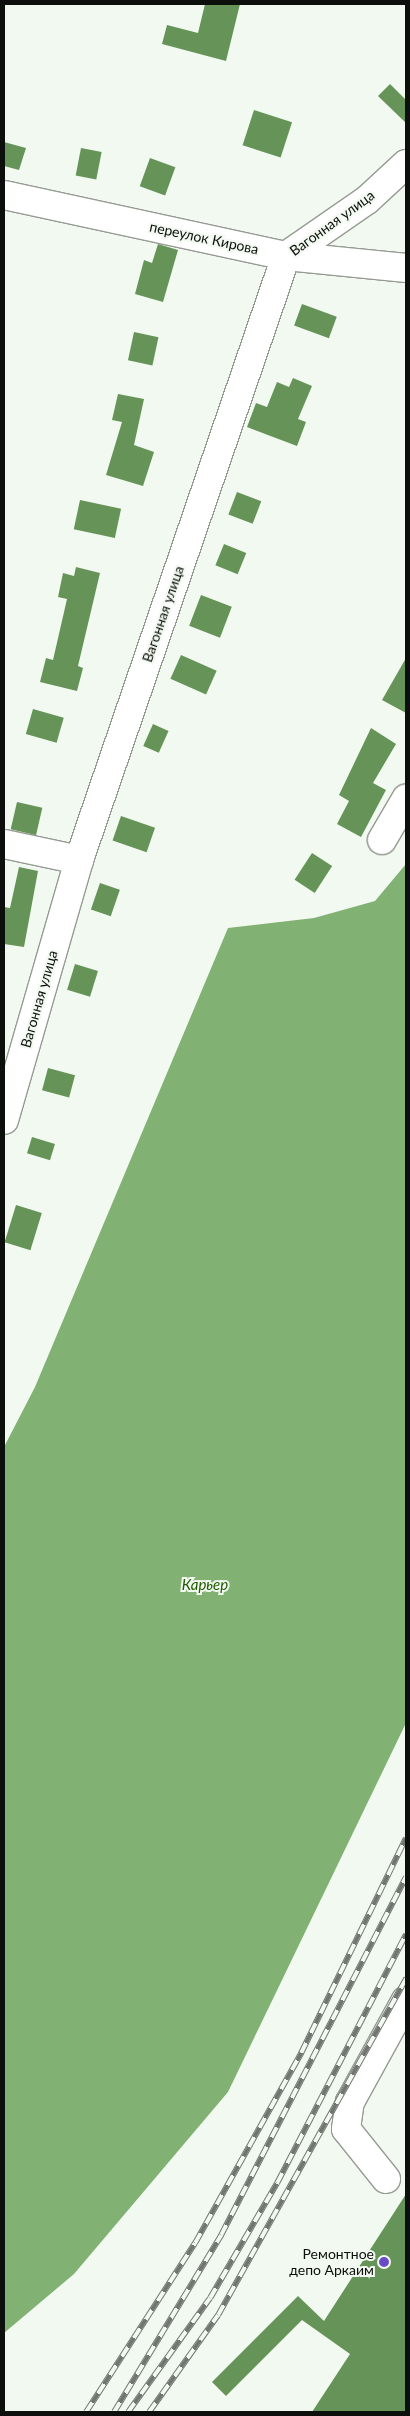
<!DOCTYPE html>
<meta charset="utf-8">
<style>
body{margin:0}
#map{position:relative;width:410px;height:2416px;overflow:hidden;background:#f2f9f0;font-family:Lato,sans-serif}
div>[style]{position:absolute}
.water>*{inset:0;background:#82b174}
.building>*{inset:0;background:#669458;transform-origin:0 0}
.roads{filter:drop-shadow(1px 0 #959b93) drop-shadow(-1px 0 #959b93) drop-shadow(0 1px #959b93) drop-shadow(0 -1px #959b93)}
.minor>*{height:28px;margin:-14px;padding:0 14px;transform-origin:14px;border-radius:14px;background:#fff}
.rail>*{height:5.5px;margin-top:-2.75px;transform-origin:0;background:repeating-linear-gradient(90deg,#f2f9f0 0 11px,#717671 0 22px);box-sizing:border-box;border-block:1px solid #717671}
.dots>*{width:14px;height:14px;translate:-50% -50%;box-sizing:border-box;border:2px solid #f2f9f0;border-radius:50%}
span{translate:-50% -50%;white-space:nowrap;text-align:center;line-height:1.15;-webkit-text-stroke:4px #f2f9f0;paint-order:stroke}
.street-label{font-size:14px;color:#0c0f0c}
.poi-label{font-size:14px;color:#0c0f0c}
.right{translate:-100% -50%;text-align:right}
.water-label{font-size:15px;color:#1e5b00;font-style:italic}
.frame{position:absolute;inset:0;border:5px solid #0c0f0c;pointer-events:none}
</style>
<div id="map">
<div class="water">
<div style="clip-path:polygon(406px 864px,406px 1723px,228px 2092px,74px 2274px,4px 2333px,4px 1447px,35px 1387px,228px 928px,314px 918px,375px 901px)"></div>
</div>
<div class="building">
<div style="clip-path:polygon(205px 4px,240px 4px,226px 61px,162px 44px,167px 25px,198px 33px)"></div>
<div style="clip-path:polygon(390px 84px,406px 100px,406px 123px,378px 96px)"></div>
<div style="left:254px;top:110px;width:40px;height:37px;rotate:18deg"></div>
<div style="clip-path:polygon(4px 142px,26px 148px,19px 170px,4px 166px)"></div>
<div style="left:81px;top:148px;width:21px;height:28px;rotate:11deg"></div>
<div style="left:150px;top:158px;width:27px;height:30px;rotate:20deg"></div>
<div style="clip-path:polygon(158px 244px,178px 250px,163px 302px,135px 294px,144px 260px,152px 263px)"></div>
<div style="left:302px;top:304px;width:37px;height:23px;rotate:20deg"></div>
<div style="left:134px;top:332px;width:25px;height:29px;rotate:12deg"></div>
<div style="clip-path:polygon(293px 378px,312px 386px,298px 419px,306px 422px,297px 446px,247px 427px,256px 403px,267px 407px,277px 382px,289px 387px)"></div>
<div style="clip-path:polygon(118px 394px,144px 399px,134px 445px,154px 452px,143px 486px,106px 475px,122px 422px,112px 420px)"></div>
<div style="left:237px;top:492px;width:26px;height:24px;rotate:21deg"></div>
<div style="left:80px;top:500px;width:42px;height:30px;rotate:12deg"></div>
<div style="left:224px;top:544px;width:24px;height:23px;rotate:22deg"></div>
<div style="clip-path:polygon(76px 567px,100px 573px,78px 666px,83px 668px,77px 691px,40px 682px,46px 658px,53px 660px,67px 599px,58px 597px,63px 573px,74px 576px)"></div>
<div style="left:201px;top:595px;width:33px;height:33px;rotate:21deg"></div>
<div style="left:181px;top:655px;width:39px;height:26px;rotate:24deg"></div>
<div style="clip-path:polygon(406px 658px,406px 713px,382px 700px)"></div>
<div style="left:33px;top:709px;width:32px;height:26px;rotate:16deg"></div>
<div style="left:153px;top:724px;width:17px;height:24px;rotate:24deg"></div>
<div style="clip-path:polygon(371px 728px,396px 744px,373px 783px,386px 790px,361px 837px,337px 824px,349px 801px,339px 795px)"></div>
<div style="left:17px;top:802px;width:26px;height:28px;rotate:13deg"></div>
<div style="left:121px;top:816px;width:36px;height:26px;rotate:19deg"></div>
<div style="left:312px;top:853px;width:24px;height:32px;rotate:33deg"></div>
<div style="clip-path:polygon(19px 867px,38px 871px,24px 947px,4px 944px,4px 907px,10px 908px)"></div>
<div style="left:100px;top:883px;width:21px;height:28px;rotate:19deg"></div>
<div style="left:75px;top:964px;width:24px;height:27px;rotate:17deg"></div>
<div style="left:48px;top:1068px;width:28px;height:23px;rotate:15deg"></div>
<div style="left:32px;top:1137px;width:24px;height:17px;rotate:17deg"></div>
<div style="left:16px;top:1205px;width:27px;height:39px;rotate:17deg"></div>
<div style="clip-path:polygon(406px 2194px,406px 2412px,312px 2412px,350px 2354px,302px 2320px,226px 2396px,212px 2382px,298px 2296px,324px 2321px)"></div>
</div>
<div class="roads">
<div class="minor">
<div style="left:4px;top:195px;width:289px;rotate:12.2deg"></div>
<div style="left:286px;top:256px;width:121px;rotate:5.7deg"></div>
<div style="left:382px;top:840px;width:48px;rotate:-59.7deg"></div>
<div style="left:4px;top:844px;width:77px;rotate:12deg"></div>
<div style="left:4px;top:1120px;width:271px;rotate:-73.9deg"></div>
<div style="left:79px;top:860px;width:638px;rotate:-71.08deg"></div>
<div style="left:286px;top:256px;width:98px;rotate:-34.7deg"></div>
<div style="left:367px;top:200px;width:53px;rotate:-42.7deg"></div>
<div style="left:386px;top:2179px;width:64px;rotate:-128.7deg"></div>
<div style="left:346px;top:2129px;width:27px;rotate:-82deg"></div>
<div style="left:350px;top:2102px;width:116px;rotate:-61.2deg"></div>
</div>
</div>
<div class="rail">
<div style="left:86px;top:2412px;width:201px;rotate:-57.2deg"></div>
<div style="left:195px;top:2243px;width:218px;rotate:-60.8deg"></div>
<div style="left:301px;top:2053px;width:239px;rotate:-64deg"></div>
<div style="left:114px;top:2412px;width:207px;rotate:-58.8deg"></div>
<div style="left:221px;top:2235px;width:403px;rotate:-62.7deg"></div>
<div style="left:128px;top:2412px;width:140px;rotate:-54.3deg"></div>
<div style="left:210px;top:2298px;width:133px;rotate:-59.8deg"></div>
<div style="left:277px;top:2183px;width:280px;rotate:-62.6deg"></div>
<div style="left:149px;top:2412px;width:119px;rotate:-54.6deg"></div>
<div style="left:218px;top:2315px;width:386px;rotate:-60.8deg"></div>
</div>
<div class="dots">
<div style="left:384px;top:2262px;background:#674cc5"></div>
</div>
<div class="street-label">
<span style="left:332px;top:223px;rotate:-36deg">Вагонная улица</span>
<span style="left:204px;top:238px;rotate:12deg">переулок Кирова</span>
<span style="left:163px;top:614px;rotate:-71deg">Вагонная улица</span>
<span style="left:39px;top:999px;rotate:-74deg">Вагонная улица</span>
</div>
<div class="poi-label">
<span class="right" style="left:374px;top:2262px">Ремонтное<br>депо Аркаим</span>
</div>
<div class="water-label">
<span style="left:205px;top:1585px">Карьер</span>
</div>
<div class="frame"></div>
</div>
